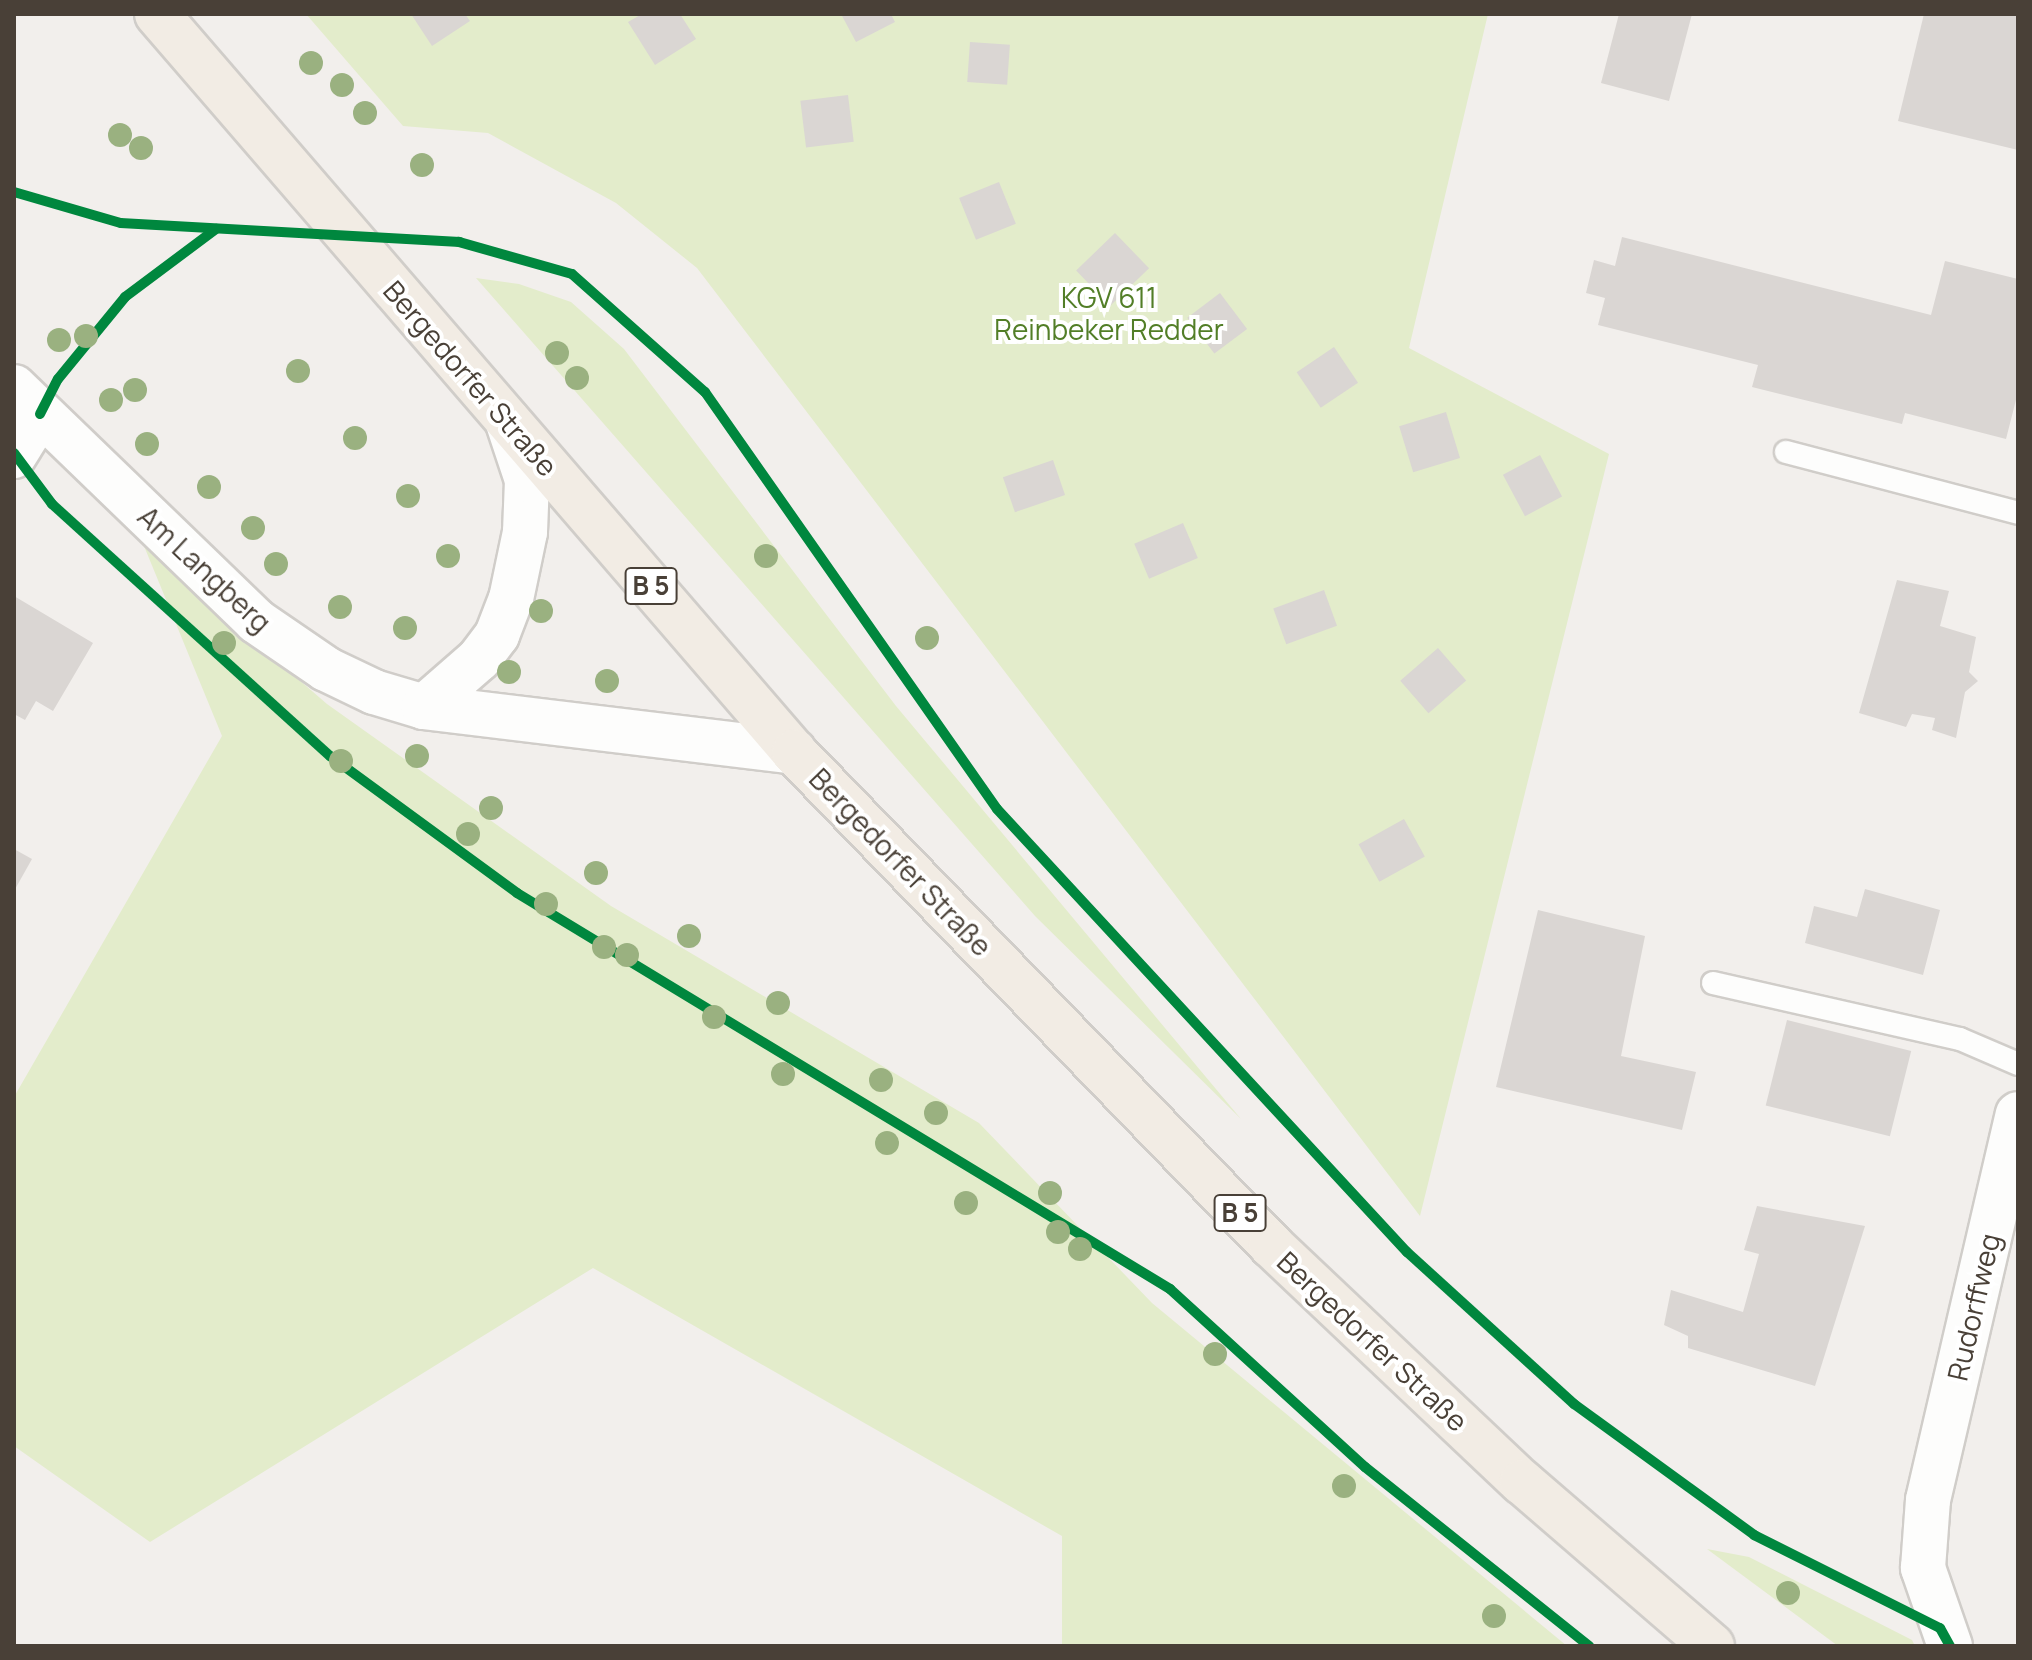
<!DOCTYPE html>
<meta charset="utf-8">
<style>
body{margin:0}
#map{position:relative;width:2032px;height:1660px;overflow:hidden;background:#f2efec;font-family:Manrope,sans-serif}
div>[style]{position:absolute}
.green>*{inset:0;background:#e3eccb}
.building>*{inset:0;background:#dad6d3;transform-origin:0 0}
.roads{filter:drop-shadow(2px 0 #d0cdc9) drop-shadow(-2px 0 #d0cdc9) drop-shadow(0 2px #d0cdc9) drop-shadow(0 -2px #d0cdc9)}
.lane>*{height:22px;margin:-11px;padding:0 11px;transform-origin:11px;border-radius:11px;background:#fdfdfc}
.street>*{height:44px;margin:-22px;padding:0 22px;transform-origin:22px;border-radius:22px;background:#fdfdfc}
.primary>*{height:44px;margin:-22px;padding:0 22px;transform-origin:22px;border-radius:22px;background:#f2ece4}
.cycleway>*{height:10px;margin:-5px;padding:0 5px;transform-origin:5px;border-radius:5px;background:#00873e}
.trees>*{width:24px;height:24px;margin:-12px;border-radius:50%;background:#9ab180}
span{translate:-50% -50%;white-space:nowrap;text-align:center;line-height:1.15;-webkit-text-stroke:8px #fff;paint-order:stroke}
.shield-label span{padding:2px 6px;background:#fff;border:2px solid;border-radius:6px;-webkit-text-stroke-width:0}
.shield-label{font-size:26px;color:#494037;font-weight:700}
.park-label{font-size:28px;color:#527e27}
.street-label{font-size:28px;color:#494037}
.frame{position:absolute;inset:0;border:16px solid #494037;pointer-events:none}
</style>
<div id="map">
<div class="green">
<div style="clip-path:polygon(306px 14px,1488px 14px,1409px 348px,1609px 454px,1420px 1216px,697px 268px,616px 203px,488px 133px,403px 126px)"></div>
<div style="clip-path:polygon(476px 278px,519px 284px,571px 302px,624px 349px,896px 706px,1241px 1119px,1035px 916px)"></div>
<div style="clip-path:polygon(144px 546px,327px 704px,611px 906px,979px 1123px,1152px 1303px,1567px 1646px,1062px 1646px,1062px 1536px,593px 1268px,150px 1542px,14px 1446px,14px 1097px,222px 736px)"></div>
<div style="clip-path:polygon(1707px 1549px,1749px 1557px,1912px 1640px,1915px 1646px,1838px 1646px)"></div>
</div>
<div class="building">
<div style="clip-path:polygon(411px 14px,465px 14px,470px 21px,432px 46px)"></div>
<div style="clip-path:polygon(642px 14px,680px 14px,696px 39px,655px 65px,628px 22px)"></div>
<div style="clip-path:polygon(841px 14px,891px 14px,895px 22px,856px 42px)"></div>
<div style="clip-path:polygon(1619px 14px,1692px 14px,1669px 101px,1601px 83px)"></div>
<div style="clip-path:polygon(1924px 14px,2018px 14px,2018px 150px,1898px 121px)"></div>
<div style="left:970px;top:42px;width:40px;height:40px;rotate:4deg"></div>
<div style="left:848px;top:95px;width:47px;height:48px;rotate:83deg"></div>
<div style="left:999px;top:182px;width:45px;height:43px;rotate:68deg"></div>
<div style="left:1115px;top:233px;width:49px;height:54px;rotate:46deg"></div>
<div style="clip-path:polygon(1622px 237px,1931px 315px,1945px 261px,2018px 279px,2018px 392px,2006px 439px,1905px 413px,1902px 424px,1752px 387px,1758px 365px,1598px 325px,1605px 298px,1586px 293px,1594px 260px,1615px 266px)"></div>
<div style="left:1220px;top:293px;width:45px;height:41px;rotate:53deg"></div>
<div style="left:1334px;top:347px;width:43px;height:45px;rotate:56deg"></div>
<div style="left:1446px;top:412px;width:48px;height:49px;rotate:73deg"></div>
<div style="left:1540px;top:455px;width:47px;height:42px;rotate:62deg"></div>
<div style="left:1053px;top:460px;width:37px;height:53px;rotate:71deg"></div>
<div style="left:1183px;top:523px;width:38px;height:53px;rotate:67deg"></div>
<div style="clip-path:polygon(1897px 580px,1949px 591px,1940px 626px,1976px 637px,1969px 672px,1978px 681px,1965px 692px,1956px 738px,1932px 730px,1935px 718px,1912px 714px,1906px 727px,1859px 713px)"></div>
<div style="left:1324px;top:590px;width:38px;height:54px;rotate:70deg"></div>
<div style="clip-path:polygon(14px 596px,93px 643px,53px 711px,36px 701px,25px 720px,14px 714px)"></div>
<div style="left:1438px;top:648px;width:43px;height:50px;rotate:49deg"></div>
<div style="left:1404px;top:819px;width:43px;height:52px;rotate:61deg"></div>
<div style="clip-path:polygon(14px 849px,32px 859px,14px 891px)"></div>
<div style="clip-path:polygon(1865px 889px,1940px 910px,1923px 975px,1805px 943px,1814px 906px,1857px 917px)"></div>
<div style="clip-path:polygon(1538px 910px,1645px 936px,1621px 1056px,1696px 1072px,1682px 1130px,1496px 1087px)"></div>
<div style="left:1787px;top:1020px;width:128px;height:88px;rotate:14deg"></div>
<div style="clip-path:polygon(1757px 1206px,1865px 1226px,1815px 1386px,1688px 1348px,1688px 1336px,1664px 1325px,1671px 1290px,1743px 1312px,1759px 1254px,1744px 1250px)"></div>
</div>
<div class="roads">
<div class="lane">
<div style="left:1786px;top:452px;width:240px;rotate:14.7deg"></div>
<div style="left:1713px;top:983px;width:253px;rotate:12.8deg"></div>
<div style="left:1960px;top:1039px;width:63px;rotate:23.3deg"></div>
</div>
<div class="street">
<div style="left:14px;top:387px;width:337px;rotate:44deg"></div>
<div style="left:256px;top:621px;width:85px;rotate:34.4deg"></div>
<div style="left:326px;top:669px;width:53px;rotate:25.6deg"></div>
<div style="left:374px;top:692px;width:52px;rotate:16.7deg"></div>
<div style="left:424px;top:707px;width:373px;rotate:6.9deg"></div>
<div style="left:14px;top:456px;width:49px;rotate:-58.2deg"></div>
<div style="left:424px;top:707px;width:73px;rotate:-41.1deg"></div>
<div style="left:479px;top:659px;width:30px;rotate:-53deg"></div>
<div style="left:497px;top:635px;width:39px;rotate:-69deg"></div>
<div style="left:511px;top:599px;width:68px;rotate:-78.2deg"></div>
<div style="left:525px;top:532px;width:52px;rotate:-87.8deg"></div>
<div style="left:527px;top:480px;width:63px;rotate:-108.4deg"></div>
<div style="left:1950px;top:1646px;width:83px;rotate:-109.1deg"></div>
<div style="left:1923px;top:1568px;width:68px;rotate:-85.8deg"></div>
<div style="left:1928px;top:1500px;width:396px;rotate:-76.9deg"></div>
</div>
<div class="primary">
<div style="left:157px;top:14px;width:975px;rotate:49.2deg"></div>
<div style="left:794px;top:752px;width:686px;rotate:45.94deg"></div>
<div style="left:1271px;top:1245px;width:345px;rotate:43.4deg"></div>
<div style="left:1522px;top:1482px;width:251px;rotate:40.8deg"></div>
</div>
</div>
<div class="cycleway">
<div style="left:14px;top:192px;width:111px;rotate:16.2deg"></div>
<div style="left:121px;top:223px;width:339px;rotate:3.2deg"></div>
<div style="left:459px;top:242px;width:117px;rotate:15.8deg"></div>
<div style="left:572px;top:274px;width:178px;rotate:41.6deg"></div>
<div style="left:705px;top:392px;width:509px;rotate:55deg"></div>
<div style="left:997px;top:809px;width:604px;rotate:47.22deg"></div>
<div style="left:1407px;top:1252px;width:226px;rotate:42.3deg"></div>
<div style="left:1574px;top:1404px;width:223px;rotate:36deg"></div>
<div style="left:1754px;top:1535px;width:208px;rotate:26.6deg"></div>
<div style="left:1940px;top:1628px;width:21px;rotate:61deg"></div>
<div style="left:40px;top:414px;width:39px;rotate:-63deg"></div>
<div style="left:58px;top:379px;width:106px;rotate:-50.7deg"></div>
<div style="left:125px;top:297px;width:114px;rotate:-36.8deg"></div>
<div style="left:14px;top:453px;width:64px;rotate:53.3deg"></div>
<div style="left:52px;top:504px;width:375px;rotate:42.2deg"></div>
<div style="left:330px;top:756px;width:232px;rotate:36.2deg"></div>
<div style="left:517px;top:893px;width:764px;rotate:31.23deg"></div>
<div style="left:1170px;top:1289px;width:264px;rotate:42.4deg"></div>
<div style="left:1365px;top:1467px;width:287px;rotate:38.6deg"></div>
</div>
<div class="trees">
<div style="left:311px;top:63px"></div>
<div style="left:342px;top:85px"></div>
<div style="left:365px;top:113px"></div>
<div style="left:120px;top:135px"></div>
<div style="left:141px;top:148px"></div>
<div style="left:422px;top:165px"></div>
<div style="left:86px;top:336px"></div>
<div style="left:59px;top:340px"></div>
<div style="left:557px;top:353px"></div>
<div style="left:298px;top:371px"></div>
<div style="left:577px;top:378px"></div>
<div style="left:135px;top:390px"></div>
<div style="left:111px;top:400px"></div>
<div style="left:355px;top:438px"></div>
<div style="left:147px;top:444px"></div>
<div style="left:209px;top:487px"></div>
<div style="left:408px;top:496px"></div>
<div style="left:253px;top:528px"></div>
<div style="left:448px;top:556px"></div>
<div style="left:766px;top:556px"></div>
<div style="left:276px;top:564px"></div>
<div style="left:340px;top:607px"></div>
<div style="left:541px;top:611px"></div>
<div style="left:405px;top:628px"></div>
<div style="left:927px;top:638px"></div>
<div style="left:224px;top:643px"></div>
<div style="left:509px;top:672px"></div>
<div style="left:607px;top:681px"></div>
<div style="left:417px;top:756px"></div>
<div style="left:341px;top:761px"></div>
<div style="left:491px;top:808px"></div>
<div style="left:468px;top:834px"></div>
<div style="left:596px;top:873px"></div>
<div style="left:546px;top:904px"></div>
<div style="left:689px;top:936px"></div>
<div style="left:604px;top:947px"></div>
<div style="left:627px;top:955px"></div>
<div style="left:778px;top:1003px"></div>
<div style="left:714px;top:1017px"></div>
<div style="left:783px;top:1074px"></div>
<div style="left:881px;top:1080px"></div>
<div style="left:936px;top:1113px"></div>
<div style="left:887px;top:1143px"></div>
<div style="left:1050px;top:1193px"></div>
<div style="left:966px;top:1203px"></div>
<div style="left:1058px;top:1232px"></div>
<div style="left:1080px;top:1249px"></div>
<div style="left:1215px;top:1354px"></div>
<div style="left:1344px;top:1486px"></div>
<div style="left:1788px;top:1593px"></div>
<div style="left:1494px;top:1616px"></div>
</div>
<div class="shield-label">
<span style="left:651px;top:586px">B 5</span>
<span style="left:1240px;top:1213px">B 5</span>
</div>
<div class="park-label">
<span style="left:1109px;top:313px">KGV 611<br>Reinbeker Redder</span>
</div>
<div class="street-label">
<span style="left:471px;top:378px;rotate:49deg">Bergedorfer Straße</span>
<span style="left:205px;top:569px;rotate:43deg">Am Langberg</span>
<span style="left:901px;top:862px;rotate:46deg">Bergedorfer Straße</span>
<span style="left:1973px;top:1307px;rotate:-77deg">Rudorffweg</span>
<span style="left:1373px;top:1341px;rotate:43deg">Bergedorfer Straße</span>
</div>
<div class="frame"></div>
</div>
